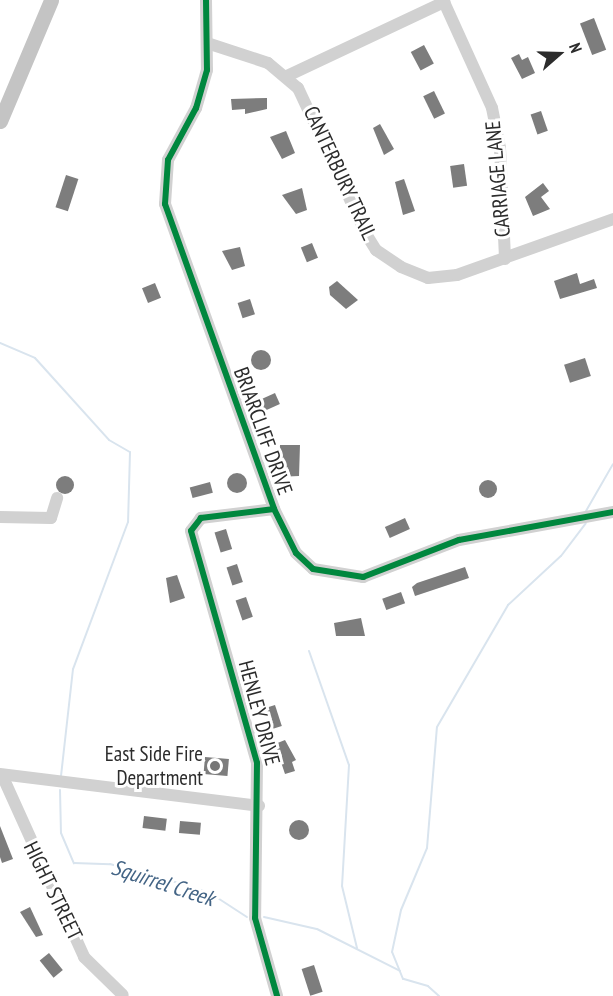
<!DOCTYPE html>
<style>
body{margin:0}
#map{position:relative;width:613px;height:996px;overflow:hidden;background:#fff;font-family:"PT Sans Narrow",sans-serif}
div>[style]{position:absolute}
.stream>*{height:2px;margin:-1px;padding:0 1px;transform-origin:1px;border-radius:1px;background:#d9e4ee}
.building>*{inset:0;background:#7d7d7d;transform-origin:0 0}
.round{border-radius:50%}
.minor>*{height:12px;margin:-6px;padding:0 6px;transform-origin:6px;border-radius:6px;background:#d1d1d1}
.major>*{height:15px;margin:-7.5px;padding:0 7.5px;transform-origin:7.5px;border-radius:7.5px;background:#c4c4c4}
.cycleway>*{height:6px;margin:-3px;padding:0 3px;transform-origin:3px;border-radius:3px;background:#00873e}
.dots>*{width:16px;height:16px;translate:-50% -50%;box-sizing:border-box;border:3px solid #fff;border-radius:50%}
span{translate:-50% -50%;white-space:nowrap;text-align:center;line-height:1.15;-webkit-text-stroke:6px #fff;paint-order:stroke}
.street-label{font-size:21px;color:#2c2c2c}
.poi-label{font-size:21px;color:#2c2c2c}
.right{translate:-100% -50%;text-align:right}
.water-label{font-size:22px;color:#436485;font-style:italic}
.north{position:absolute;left:529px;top:24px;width:60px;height:60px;-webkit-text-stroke:4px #fff;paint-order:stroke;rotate:70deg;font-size:16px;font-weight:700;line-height:24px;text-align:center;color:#2c2c2c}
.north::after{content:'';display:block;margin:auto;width:21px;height:27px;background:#2c2c2c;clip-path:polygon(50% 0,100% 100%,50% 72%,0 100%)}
</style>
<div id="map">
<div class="stream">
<div style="left:0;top:343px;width:38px;rotate:23deg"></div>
<div style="left:35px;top:358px;width:110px;rotate:47.9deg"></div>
<div style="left:109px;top:440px;width:24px;rotate:30deg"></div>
<div style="left:130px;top:452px;width:70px;rotate:91.6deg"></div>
<div style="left:128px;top:522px;width:157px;rotate:110.5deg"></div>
<div style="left:73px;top:669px;width:108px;rotate:96.4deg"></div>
<div style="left:586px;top:511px;width:54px;rotate:-60.1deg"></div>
<div style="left:309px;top:651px;width:121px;rotate:70.7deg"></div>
<div style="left:349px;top:765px;width:121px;rotate:93.3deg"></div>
<div style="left:342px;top:886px;width:64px;rotate:76.4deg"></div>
<div style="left:60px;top:790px;width:43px;rotate:88.7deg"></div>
<div style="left:61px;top:833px;width:33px;rotate:67deg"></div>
<div style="left:74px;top:863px;width:36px;rotate:2deg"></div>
<div style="left:110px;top:864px;width:75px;rotate:15.5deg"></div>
<div style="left:182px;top:884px;width:29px;rotate:18deg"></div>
<div style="left:210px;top:893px;width:44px;rotate:33deg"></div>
<div style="left:264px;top:917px;width:54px;rotate:12.8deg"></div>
<div style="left:317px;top:929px;width:93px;rotate:26.8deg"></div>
<div style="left:439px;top:996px;width:15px;rotate:-138deg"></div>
<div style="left:428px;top:986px;width:26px;rotate:-164deg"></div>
<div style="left:403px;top:979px;width:29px;rotate:-112deg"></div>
<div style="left:392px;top:952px;width:43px;rotate:-77.9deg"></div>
<div style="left:401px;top:910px;width:67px;rotate:-67.2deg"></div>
<div style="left:427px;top:848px;width:121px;rotate:-85.3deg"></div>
<div style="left:437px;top:727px;width:141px;rotate:-59.8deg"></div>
<div style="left:508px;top:605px;width:72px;rotate:-42.8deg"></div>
<div style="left:561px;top:556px;width:41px;rotate:-52.9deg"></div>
</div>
<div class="building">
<div style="left:594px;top:18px;width:34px;height:15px;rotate:69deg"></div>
<div style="left:424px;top:45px;width:21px;height:15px;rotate:62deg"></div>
<div style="clip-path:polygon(519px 54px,522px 60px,528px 57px,535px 73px,522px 79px,511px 58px)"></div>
<div style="left:434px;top:91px;width:25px;height:12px;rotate:64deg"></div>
<div style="clip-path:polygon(267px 98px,267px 109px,245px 114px,245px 109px,232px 110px,231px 99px)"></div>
<div style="left:541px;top:111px;width:21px;height:11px;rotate:71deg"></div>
<div style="clip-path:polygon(380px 124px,394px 149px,384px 155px,373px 128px)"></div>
<div style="clip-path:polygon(286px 131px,295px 153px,282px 159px,270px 137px)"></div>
<div style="left:464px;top:164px;width:22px;height:14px;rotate:82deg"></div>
<div style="left:66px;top:175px;width:13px;height:34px;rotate:18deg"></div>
<div style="clip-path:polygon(404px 179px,415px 211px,403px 215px,395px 182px)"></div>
<div style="clip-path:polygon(543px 183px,549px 191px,541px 197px,550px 209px,533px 216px,525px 197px)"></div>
<div style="clip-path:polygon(302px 188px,307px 210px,296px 214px,282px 195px)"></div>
<div style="left:312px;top:243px;width:16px;height:12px;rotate:68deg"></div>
<div style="clip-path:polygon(240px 247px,245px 266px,232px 270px,222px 251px)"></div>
<div style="clip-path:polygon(577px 273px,580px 284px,594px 279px,597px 288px,560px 299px,554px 281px)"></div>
<div style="clip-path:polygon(337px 281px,358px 300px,346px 309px,330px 295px,329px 287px)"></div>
<div style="left:155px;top:283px;width:16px;height:14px;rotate:68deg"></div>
<div style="left:250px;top:299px;width:16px;height:13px;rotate:72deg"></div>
<div class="round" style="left:251px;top:350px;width:20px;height:20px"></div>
<div style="left:585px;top:358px;width:19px;height:22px;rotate:72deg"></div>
<div style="left:275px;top:393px;width:12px;height:17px;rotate:66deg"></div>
<div style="clip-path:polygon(280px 445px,300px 445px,299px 476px,277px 477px)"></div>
<div class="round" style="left:227px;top:473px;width:20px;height:20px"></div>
<div class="round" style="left:56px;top:476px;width:18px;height:18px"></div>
<div class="round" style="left:479px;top:480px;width:18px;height:18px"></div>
<div style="left:210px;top:482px;width:11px;height:21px;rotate:75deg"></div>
<div style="left:405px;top:518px;width:12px;height:22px;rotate:66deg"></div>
<div style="left:226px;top:529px;width:21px;height:12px;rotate:73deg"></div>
<div style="left:237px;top:564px;width:19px;height:11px;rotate:72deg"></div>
<div style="clip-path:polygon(465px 567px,469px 578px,415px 596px,412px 587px,417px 583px)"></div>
<div style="clip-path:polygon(177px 575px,185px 598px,170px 603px,166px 578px)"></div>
<div style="left:401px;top:592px;width:12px;height:20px;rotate:70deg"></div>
<div style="left:246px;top:597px;width:21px;height:11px;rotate:71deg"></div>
<div style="clip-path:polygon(361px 618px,365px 636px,336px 636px,334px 623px)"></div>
<div style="left:275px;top:705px;width:22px;height:10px;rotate:72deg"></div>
<div style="clip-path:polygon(285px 740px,296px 760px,292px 762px,295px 771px,285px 774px,275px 744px)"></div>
<div style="left:205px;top:757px;width:24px;height:17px;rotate:5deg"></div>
<div style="left:144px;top:816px;width:23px;height:12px;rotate:7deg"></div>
<div class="round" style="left:289px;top:820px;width:20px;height:20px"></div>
<div style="left:180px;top:821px;width:21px;height:12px;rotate:5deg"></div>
<div style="clip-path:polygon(0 826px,13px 859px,2px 863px,0 857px)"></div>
<div style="clip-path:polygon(30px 907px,43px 935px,36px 937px,20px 912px)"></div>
<div style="left:49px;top:953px;width:22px;height:12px;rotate:51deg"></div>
<div style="left:314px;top:965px;width:28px;height:13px;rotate:72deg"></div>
</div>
<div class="minor">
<div style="left:206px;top:0;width:70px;rotate:89.2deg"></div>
<div style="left:207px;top:70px;width:40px;rotate:106deg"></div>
<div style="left:196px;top:108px;width:59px;rotate:118.3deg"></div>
<div style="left:168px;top:160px;width:44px;rotate:93.9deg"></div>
<div style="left:165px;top:204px;width:324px;rotate:70.3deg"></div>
<div style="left:274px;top:509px;width:49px;rotate:63.4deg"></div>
<div style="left:296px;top:553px;width:23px;rotate:43deg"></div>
<div style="left:313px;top:569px;width:51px;rotate:9.1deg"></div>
<div style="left:363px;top:577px;width:103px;rotate:-21.1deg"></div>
<div style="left:459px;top:540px;width:157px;rotate:-10.3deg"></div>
<div style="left:210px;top:44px;width:61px;rotate:18.1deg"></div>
<div style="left:268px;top:63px;width:39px;rotate:40deg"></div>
<div style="left:298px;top:88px;width:161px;rotate:65deg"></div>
<div style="left:366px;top:234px;width:19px;rotate:58deg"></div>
<div style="left:376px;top:250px;width:30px;rotate:34deg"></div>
<div style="left:401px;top:267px;width:29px;rotate:22deg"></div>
<div style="left:428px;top:278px;width:29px;rotate:-6deg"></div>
<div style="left:457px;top:275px;width:166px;rotate:-19.7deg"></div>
<div style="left:287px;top:76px;width:174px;rotate:-25.2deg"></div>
<div style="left:444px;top:2px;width:116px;rotate:65.6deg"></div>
<div style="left:492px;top:108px;width:41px;rotate:78.7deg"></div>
<div style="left:500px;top:148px;width:111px;rotate:87.4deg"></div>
<div style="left:274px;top:509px;width:74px;rotate:173deg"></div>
<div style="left:201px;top:518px;width:16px;rotate:128deg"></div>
<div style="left:191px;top:531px;width:241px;rotate:74.1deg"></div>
<div style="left:257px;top:763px;width:155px;rotate:90.7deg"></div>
<div style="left:255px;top:918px;width:81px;rotate:74.2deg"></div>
<div style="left:0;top:517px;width:51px;rotate:1.1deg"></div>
<div style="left:51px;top:518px;width:21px;rotate:-73deg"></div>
<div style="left:0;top:774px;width:261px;rotate:7deg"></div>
<div style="left:2px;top:775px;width:200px;rotate:65.7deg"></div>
<div style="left:84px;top:957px;width:54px;rotate:44.3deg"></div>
</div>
<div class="major">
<div style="left:0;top:121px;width:131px;rotate:-67.1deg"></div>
</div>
<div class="cycleway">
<div style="left:206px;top:0;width:70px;rotate:89.2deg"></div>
<div style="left:207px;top:70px;width:40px;rotate:106deg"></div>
<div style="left:196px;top:108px;width:59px;rotate:118.3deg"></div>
<div style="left:168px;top:160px;width:44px;rotate:93.9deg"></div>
<div style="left:165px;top:204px;width:324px;rotate:70.3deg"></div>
<div style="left:274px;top:509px;width:49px;rotate:63.4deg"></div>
<div style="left:296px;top:553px;width:23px;rotate:43deg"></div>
<div style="left:313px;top:569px;width:51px;rotate:9.1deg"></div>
<div style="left:363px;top:577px;width:103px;rotate:-21.1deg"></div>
<div style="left:459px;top:540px;width:157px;rotate:-10.3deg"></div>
<div style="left:274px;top:509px;width:74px;rotate:173deg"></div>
<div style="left:201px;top:518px;width:16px;rotate:128deg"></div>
<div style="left:191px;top:531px;width:241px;rotate:74.1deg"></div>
<div style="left:257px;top:763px;width:155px;rotate:90.7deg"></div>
<div style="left:255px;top:918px;width:81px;rotate:74.2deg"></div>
</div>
<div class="dots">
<div style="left:215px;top:766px;background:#767676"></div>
</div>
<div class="street-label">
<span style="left:340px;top:173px;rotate:65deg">CANTERBURY TRAIL</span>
<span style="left:498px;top:179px;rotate:-95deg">CARRIAGE LANE</span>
<span style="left:263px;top:431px;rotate:70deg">BRIARCLIFF DRIVE</span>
<span style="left:259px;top:713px;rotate:75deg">HENLEY DRIVE</span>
<span style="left:53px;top:891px;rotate:64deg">HIGHT STREET</span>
</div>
<div class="poi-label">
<span class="right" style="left:203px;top:766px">East Side Fire<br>Department</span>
</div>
<div class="water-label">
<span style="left:163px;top:883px;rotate:18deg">Squirrel Creek</span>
</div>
<div class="north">N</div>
</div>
